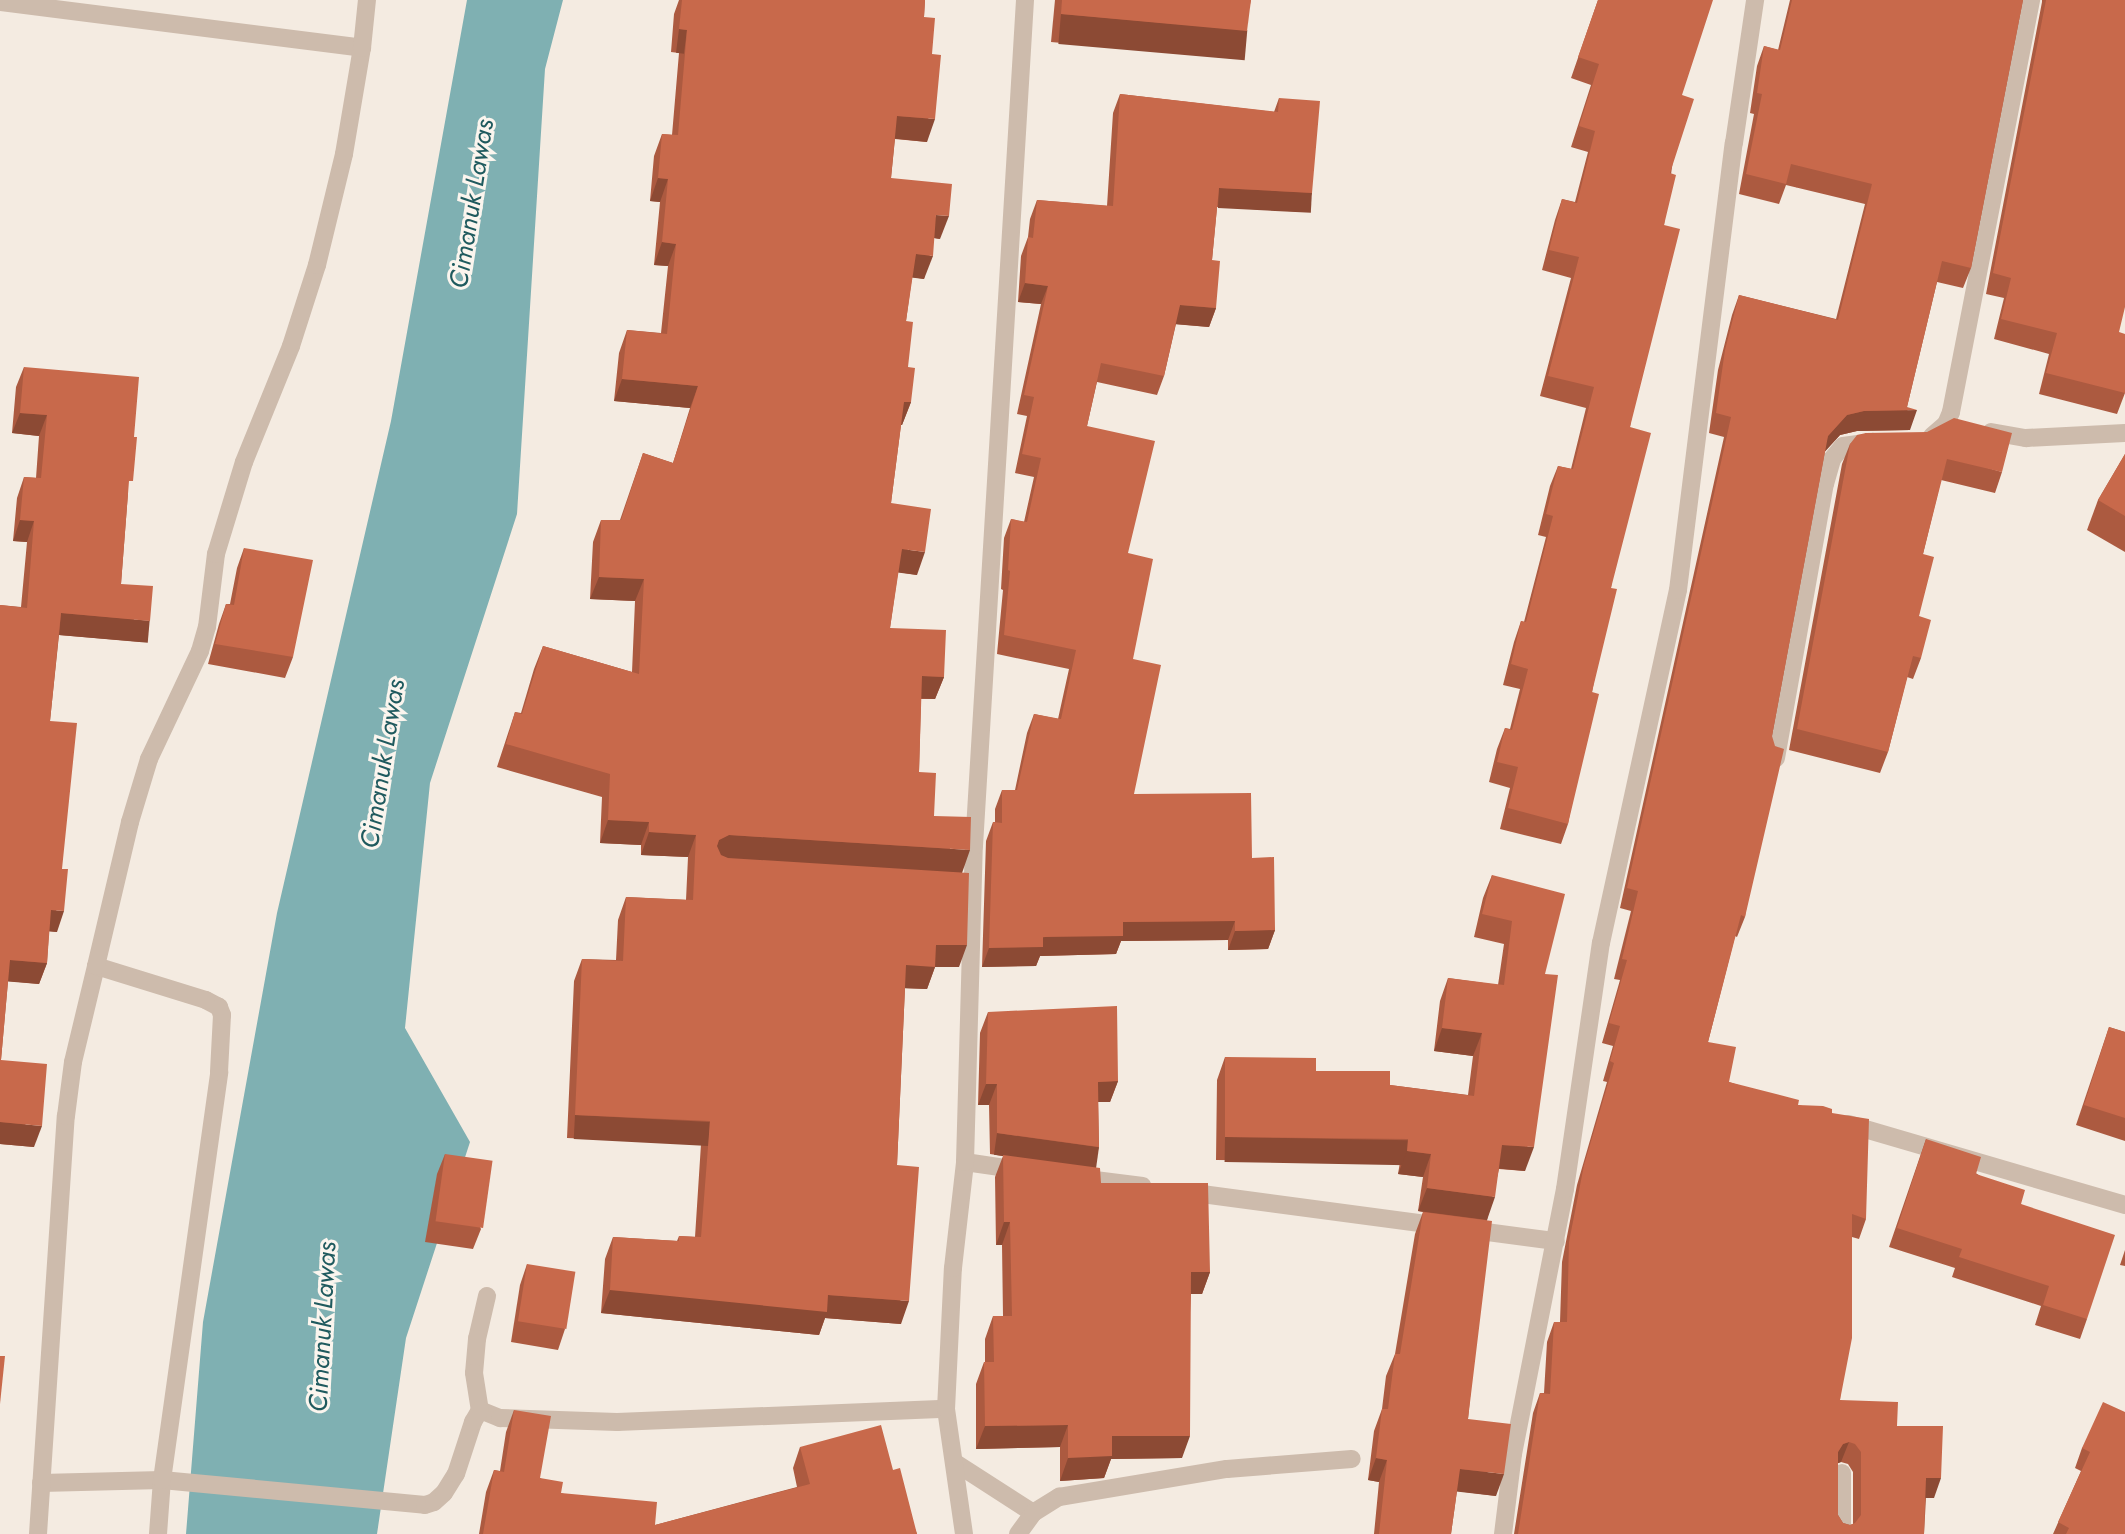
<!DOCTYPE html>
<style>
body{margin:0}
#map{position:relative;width:2125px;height:1534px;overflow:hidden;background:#f4ebe1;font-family:Jost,sans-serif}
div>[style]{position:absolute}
.water>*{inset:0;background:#7fb0b2}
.minor>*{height:18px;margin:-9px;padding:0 9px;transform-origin:9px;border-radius:9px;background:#cdbbac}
.wall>*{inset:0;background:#ac5a40}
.shaded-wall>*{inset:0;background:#8c4a34;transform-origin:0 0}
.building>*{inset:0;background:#c8694b;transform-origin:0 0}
span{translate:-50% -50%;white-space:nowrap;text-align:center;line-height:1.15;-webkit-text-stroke:6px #fbf5ee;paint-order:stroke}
.water-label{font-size:26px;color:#1f5a5e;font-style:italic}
</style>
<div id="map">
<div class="water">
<div style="clip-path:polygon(467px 0,563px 0,545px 69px,517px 514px,430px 783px,405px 1028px,470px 1142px,406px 1338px,377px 1534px,186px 1534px,203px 1322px,277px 913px,391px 421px)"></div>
</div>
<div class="minor">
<div style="left:0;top:2px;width:365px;rotate:7.2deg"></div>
<div style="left:1991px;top:432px;width:36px;rotate:10deg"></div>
<div style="left:2026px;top:438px;width:99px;rotate:-2.9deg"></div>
<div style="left:1932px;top:436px;width:18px;rotate:-41deg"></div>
<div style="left:1946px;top:424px;width:13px;rotate:-67deg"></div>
<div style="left:1951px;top:412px;width:420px;rotate:-79deg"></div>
<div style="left:1776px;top:758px;width:278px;rotate:-79.9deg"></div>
<div style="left:1825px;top:484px;width:26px;rotate:-74deg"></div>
<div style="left:1832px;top:459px;width:17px;rotate:-50deg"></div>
<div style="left:1843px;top:446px;width:30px;rotate:-8deg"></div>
<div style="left:1848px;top:1124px;width:289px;rotate:16.3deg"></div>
<div style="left:965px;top:1162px;width:56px;rotate:8.3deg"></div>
<div style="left:1079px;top:1178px;width:64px;rotate:7.2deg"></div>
<div style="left:1187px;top:1192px;width:372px;rotate:7.6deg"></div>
<div style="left:487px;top:1296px;width:44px;rotate:103.1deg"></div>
<div style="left:477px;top:1339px;width:34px;rotate:95deg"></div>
<div style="left:474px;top:1373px;width:37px;rotate:81deg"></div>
<div style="left:480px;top:1410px;width:22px;rotate:22deg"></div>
<div style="left:500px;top:1418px;width:117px;rotate:2deg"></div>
<div style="left:617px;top:1422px;width:329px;rotate:-2.3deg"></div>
<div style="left:954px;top:1462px;width:94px;rotate:32.8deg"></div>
<div style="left:41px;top:1483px;width:121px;rotate:-1.4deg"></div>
<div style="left:162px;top:1480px;width:264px;rotate:5.4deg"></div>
<div style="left:425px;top:1505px;width:9px;rotate:-18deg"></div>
<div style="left:434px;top:1502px;width:13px;rotate:-42deg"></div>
<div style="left:444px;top:1493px;width:22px;rotate:-58deg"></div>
<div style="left:456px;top:1474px;width:55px;rotate:-71.9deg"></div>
<div style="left:473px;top:1422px;width:14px;rotate:-60deg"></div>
<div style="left:38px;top:1534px;width:419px;rotate:-86.2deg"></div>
<div style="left:66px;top:1116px;width:54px;rotate:-82.6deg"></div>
<div style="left:73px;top:1062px;width:99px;rotate:-76.5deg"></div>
<div style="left:158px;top:1534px;width:54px;rotate:-85.8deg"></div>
<div style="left:162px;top:1480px;width:412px;rotate:-82deg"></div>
<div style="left:219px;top:1072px;width:57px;rotate:-87deg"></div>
<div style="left:222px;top:1015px;width:9px;rotate:-111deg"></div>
<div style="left:219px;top:1007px;width:15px;rotate:-152deg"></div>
<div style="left:206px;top:1000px;width:115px;rotate:-162.8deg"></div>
<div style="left:96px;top:966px;width:148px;rotate:-76.7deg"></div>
<div style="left:130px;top:822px;width:66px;rotate:-73.2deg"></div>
<div style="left:149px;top:759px;width:119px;rotate:-64.7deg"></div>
<div style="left:200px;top:651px;width:25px;rotate:-74deg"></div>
<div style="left:207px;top:627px;width:74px;rotate:-83deg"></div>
<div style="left:216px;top:554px;width:96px;rotate:-73.1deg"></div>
<div style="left:244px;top:462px;width:125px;rotate:-67.9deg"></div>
<div style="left:291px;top:346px;width:85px;rotate:-72.2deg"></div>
<div style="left:317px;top:265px;width:114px;rotate:-76.3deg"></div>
<div style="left:344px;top:154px;width:108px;rotate:-80.4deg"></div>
<div style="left:362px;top:48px;width:48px;rotate:-84.1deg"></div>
<div style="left:964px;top:1534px;width:126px;rotate:-98.2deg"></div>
<div style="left:946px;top:1409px;width:141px;rotate:-87.2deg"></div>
<div style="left:953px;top:1268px;width:107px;rotate:-83.5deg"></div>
<div style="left:965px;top:1162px;width:316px;rotate:-88.4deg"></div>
<div style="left:974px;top:846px;width:848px;rotate:-86.55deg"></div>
<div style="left:1018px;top:1534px;width:26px;rotate:-54deg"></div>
<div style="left:1033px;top:1513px;width:31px;rotate:-32deg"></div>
<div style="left:1059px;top:1497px;width:170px;rotate:-9.5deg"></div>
<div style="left:1227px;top:1469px;width:125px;rotate:-4.6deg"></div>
<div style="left:1503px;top:1534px;width:81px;rotate:-82.9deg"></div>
<div style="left:1513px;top:1454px;width:270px;rotate:-78.9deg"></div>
<div style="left:1565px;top:1189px;width:249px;rotate:-81.7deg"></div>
<div style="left:1601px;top:943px;width:361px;rotate:-77.7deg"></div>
<div style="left:1678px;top:590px;width:450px;rotate:-82.9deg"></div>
<div style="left:1734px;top:143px;width:145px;rotate:-81.6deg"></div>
<div style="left:1842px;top:1534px;width:61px;rotate:-90deg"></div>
</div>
<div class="wall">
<div style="clip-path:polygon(679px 0,925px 0,924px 17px,932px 54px,927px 142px,895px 139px,891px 178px,940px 239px,934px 238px,924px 279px,912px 277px,906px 321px,908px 367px,911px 402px,902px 425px,901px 425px,891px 503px,917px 575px,898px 572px,890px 628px,944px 677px,935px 699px,921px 699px,919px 772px,934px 816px,962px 873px,959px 967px,935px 967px,927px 989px,905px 988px,897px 1165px,901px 1324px,825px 1318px,819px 1335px,601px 1313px,605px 1259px,613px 1237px,677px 1241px,679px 1236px,695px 1237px,701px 1144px,567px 1138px,574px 981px,582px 959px,616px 960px,618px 920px,626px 897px,686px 900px,688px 857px,641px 855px,641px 845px,600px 843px,602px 797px,497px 767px,515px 712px,521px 713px,534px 669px,543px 646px,632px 672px,635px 601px,590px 599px,593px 542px,601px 520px,620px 520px,643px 453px,673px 463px,690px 408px,614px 401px,619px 353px,627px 330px,661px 333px,668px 266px,654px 265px,660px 202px,650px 201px,654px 156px,662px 134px,672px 135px,679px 53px,671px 52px,674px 14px)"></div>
<div style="clip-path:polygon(1055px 0,1251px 0,1238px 59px,1051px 42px)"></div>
<div style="clip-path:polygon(1598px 0,1682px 95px,1664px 225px,1630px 427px,1611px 588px,1568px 824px,1561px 844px,1500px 829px,1510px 788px,1489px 782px,1497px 749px,1505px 728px,1510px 729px,1520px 689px,1503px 685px,1514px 642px,1521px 621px,1524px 622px,1546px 537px,1538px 535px,1550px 486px,1558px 466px,1571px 469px,1586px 408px,1540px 396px,1571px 278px,1542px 270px,1555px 220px,1562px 199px,1575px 202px,1588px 152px,1571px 147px,1591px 85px,1571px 78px)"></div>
<div style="clip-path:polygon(evenodd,1790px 0,2023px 0,1971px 268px,1963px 288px,1937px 282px,1907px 407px,1910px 430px,1857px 431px,1840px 435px,1825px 451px,1772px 736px,1745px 917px,1737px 937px,1735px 936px,1708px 1042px,1729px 1082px,1798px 1105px,1832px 1113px,1866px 1219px,1859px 1239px,1852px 1237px,1840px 1400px,1897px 1426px,1934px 1498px,1926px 1498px,1924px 1534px,1514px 1534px,1533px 1413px,1540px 1393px,1544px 1393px,1547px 1342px,1554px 1322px,1560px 1322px,1562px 1262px,1577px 1185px,1607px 1082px,1603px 1081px,1613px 1046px,1602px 1043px,1620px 980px,1614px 979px,1631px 911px,1620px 908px,1724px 437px,1709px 433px,1718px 370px,1732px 315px,1739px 295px,1836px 319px,1865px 204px,1786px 185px,1779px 204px,1739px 194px,1754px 114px,1750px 113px,1757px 66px,1764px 46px,1778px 50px,1790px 0,1841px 1462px,1848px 1464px,1853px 1472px,1853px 1524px,1850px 1525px,1843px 1523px,1838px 1515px,1838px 1463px,1841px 1462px)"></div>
<div style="clip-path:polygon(2042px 0,2125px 0,2119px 332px,2125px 393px,2117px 414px,2039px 394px,2049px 354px,1994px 339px,2004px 298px,1986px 294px,2042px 2px)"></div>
<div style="clip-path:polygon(1120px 94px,1274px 112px,1279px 98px,1312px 193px,1305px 212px,1217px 207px,1212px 260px,1216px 308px,1209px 327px,1176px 324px,1164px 376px,1157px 395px,1097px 382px,1087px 426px,1128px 553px,1133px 659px,1134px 794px,1252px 858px,1275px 930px,1268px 949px,1228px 950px,1228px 940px,1121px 941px,1116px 954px,1040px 956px,1036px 966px,982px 967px,986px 841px,993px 822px,995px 822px,995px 809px,1002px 790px,1015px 790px,1027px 733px,1034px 714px,1058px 719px,1069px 669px,997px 654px,1003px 590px,1001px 589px,1004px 538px,1011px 519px,1024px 522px,1034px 477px,1015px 473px,1027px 416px,1017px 414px,1041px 304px,1018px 302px,1021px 256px,1028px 237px,1030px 219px,1037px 200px,1107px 206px,1113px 113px)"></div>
<div style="clip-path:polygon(24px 367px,128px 493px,121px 584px,142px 642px,59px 635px,50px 721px,57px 932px,49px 931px,47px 963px,39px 984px,8px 981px,1px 1060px,34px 1147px,0 1144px,0 605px,21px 607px,27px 542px,13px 541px,17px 498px,24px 477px,36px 478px,39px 436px,12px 433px,16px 387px)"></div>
<div style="clip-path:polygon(1866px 433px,2002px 472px,1995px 493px,1941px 480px,1923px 554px,1919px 616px,1921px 658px,1913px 679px,1907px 677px,1888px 752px,1880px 773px,1789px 750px,1842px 464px,1850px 444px)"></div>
<div style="clip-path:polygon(2125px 454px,2125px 552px,2087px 530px,2098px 500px)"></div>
<div style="clip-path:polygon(244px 548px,293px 657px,285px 678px,208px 664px,219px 624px,226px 604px,230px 604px,237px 568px)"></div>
<div style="clip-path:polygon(1492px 875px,1545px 974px,1525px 1171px,1499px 1169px,1487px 1220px,1468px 1419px,1496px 1496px,1457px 1491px,1451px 1534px,1374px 1534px,1379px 1482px,1368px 1480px,1374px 1431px,1382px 1409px,1386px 1376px,1395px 1354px,1415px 1234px,1423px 1212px,1418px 1211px,1423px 1177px,1398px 1174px,1400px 1162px,1216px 1160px,1217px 1080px,1225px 1057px,1316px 1071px,1390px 1085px,1468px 1095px,1473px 1056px,1434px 1051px,1440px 1001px,1448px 978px,1498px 985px,1504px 944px,1474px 937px,1483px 898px)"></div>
<div style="clip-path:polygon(988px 1012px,1118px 1081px,1110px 1102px,1098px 1102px,1099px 1147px,1092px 1167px,1101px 1183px,1210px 1272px,1202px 1294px,1191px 1294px,1182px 1458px,1111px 1459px,1104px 1478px,1060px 1481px,1060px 1447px,976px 1449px,976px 1384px,984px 1362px,985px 1362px,985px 1339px,993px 1316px,1003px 1316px,1002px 1245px,996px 1245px,995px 1177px,1003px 1156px,990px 1154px,989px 1105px,978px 1105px,980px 1033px)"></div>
<div style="clip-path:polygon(2109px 1027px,2125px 1032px,2125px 1141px,2076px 1125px)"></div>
<div style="clip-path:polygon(1926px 1139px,2021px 1204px,2087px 1319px,2080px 1339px,2035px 1325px,2041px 1306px,1952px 1277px,1955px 1268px,1889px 1247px)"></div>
<div style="clip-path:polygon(445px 1154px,481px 1229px,473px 1249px,425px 1242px,437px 1174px)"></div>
<div style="clip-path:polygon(2125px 1250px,2125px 1266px,2120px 1265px)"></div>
<div style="clip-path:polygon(527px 1264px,565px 1329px,558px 1350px,511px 1342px,520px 1285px)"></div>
<div style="clip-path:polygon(514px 1410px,540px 1478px,561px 1493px,655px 1525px,797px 1487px,793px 1468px,800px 1447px,893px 1470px,917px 1534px,479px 1534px,486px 1492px,494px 1470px,500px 1471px,506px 1432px)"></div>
<div style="clip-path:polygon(2125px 1412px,2125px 1534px,2053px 1534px,2081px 1471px,2075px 1468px,2082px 1448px)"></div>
</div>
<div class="shaded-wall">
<div style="left:1061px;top:14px;width:187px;height:30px;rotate:5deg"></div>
<div style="left:679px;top:29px;width:8px;height:24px;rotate:7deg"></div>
<div style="clip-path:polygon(897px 116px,935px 119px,927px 142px,889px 138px)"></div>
<div style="clip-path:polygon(658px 178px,668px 179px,660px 202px,650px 201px)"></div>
<div style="left:1219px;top:188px;width:93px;height:20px;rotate:3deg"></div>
<div style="clip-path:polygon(936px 215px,949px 216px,940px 239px,928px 237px)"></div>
<div style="clip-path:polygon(662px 242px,676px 244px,668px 266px,654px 265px)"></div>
<div style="clip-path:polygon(916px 254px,933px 256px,924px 279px,907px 277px)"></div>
<div style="clip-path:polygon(1025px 283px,1048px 286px,1041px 304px,1018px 302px)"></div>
<div style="clip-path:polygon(1180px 305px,1216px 308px,1209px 327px,1173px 324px)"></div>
<div style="clip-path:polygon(622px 379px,698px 386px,690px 408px,614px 401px)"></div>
<div style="clip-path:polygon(904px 402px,911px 402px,902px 425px,896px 424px)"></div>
<div style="clip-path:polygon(1917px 410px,1910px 430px,1857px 431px,1840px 435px,1821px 456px,1828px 436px,1847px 415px,1864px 411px)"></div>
<div style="clip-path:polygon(20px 413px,47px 415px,39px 436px,12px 433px)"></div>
<div style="clip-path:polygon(20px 520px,34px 521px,27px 542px,13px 541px)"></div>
<div style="clip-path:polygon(902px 549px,925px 552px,917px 575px,894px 572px)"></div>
<div style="clip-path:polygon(599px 577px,644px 579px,635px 601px,590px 599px)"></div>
<div style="left:61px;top:613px;width:89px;height:22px;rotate:5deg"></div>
<div style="clip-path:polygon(922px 676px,944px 677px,935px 699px,914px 698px)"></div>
<div style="clip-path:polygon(608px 820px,649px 822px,641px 845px,600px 843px)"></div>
<div style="clip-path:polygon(649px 832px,696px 835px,688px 857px,641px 855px)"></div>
<div style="clip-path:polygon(729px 835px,970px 850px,962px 873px,711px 862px,719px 840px)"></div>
<div style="clip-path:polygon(51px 910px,64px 911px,57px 932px,44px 931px)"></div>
<div style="clip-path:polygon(1235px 921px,1228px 940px,1121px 941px,1116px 954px,1040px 956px,1036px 966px,982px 967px,989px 948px,1123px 922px)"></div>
<div style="clip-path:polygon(1275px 930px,1268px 949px,1228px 950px,1235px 931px)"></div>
<div style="clip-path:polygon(936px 945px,967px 945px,959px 967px,935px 967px,927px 989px,898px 988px,906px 965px)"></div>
<div style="clip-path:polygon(10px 960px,47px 963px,39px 984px,2px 981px)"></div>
<div style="clip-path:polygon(1442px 1028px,1482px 1033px,1473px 1056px,1434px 1051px)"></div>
<div style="clip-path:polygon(1118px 1081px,1110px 1102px,1090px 1102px,1098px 1082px)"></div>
<div style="clip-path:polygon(986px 1084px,997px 1084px,989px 1105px,978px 1105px)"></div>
<div style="left:575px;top:1115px;width:135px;height:24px;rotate:3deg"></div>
<div style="clip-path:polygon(0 1122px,42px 1126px,34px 1147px,0 1144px)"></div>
<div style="left:997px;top:1133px;width:103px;height:22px;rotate:8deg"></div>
<div style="left:1225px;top:1137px;width:183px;height:25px;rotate:1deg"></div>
<div style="clip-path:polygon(1502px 1145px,1534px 1147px,1525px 1171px,1493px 1168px)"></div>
<div style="clip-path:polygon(1407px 1151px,1431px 1154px,1423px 1177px,1398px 1174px)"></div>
<div style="clip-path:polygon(1427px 1188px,1495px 1197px,1487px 1220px,1418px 1211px)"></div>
<div style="clip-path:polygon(1004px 1222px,1010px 1222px,1002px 1245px,996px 1245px)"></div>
<div style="clip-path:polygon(1191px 1272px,1210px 1272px,1202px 1294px,1183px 1294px)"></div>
<div style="clip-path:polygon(610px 1290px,828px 1295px,909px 1301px,901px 1324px,825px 1318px,819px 1335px,601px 1313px)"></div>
<div style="clip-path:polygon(1068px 1425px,1060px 1447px,976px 1449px,985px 1426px)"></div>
<div style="clip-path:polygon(1112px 1436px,1190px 1436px,1182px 1458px,1111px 1459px,1104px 1478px,1060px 1481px,1068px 1458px)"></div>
<div style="clip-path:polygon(1849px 1442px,1841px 1462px,1836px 1464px,1838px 1452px,1843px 1444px)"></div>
<div style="clip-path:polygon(1376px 1458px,1387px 1460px,1379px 1482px,1368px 1480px)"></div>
<div style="clip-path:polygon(1460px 1469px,1504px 1474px,1496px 1496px,1452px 1491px)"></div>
<div style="clip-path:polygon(1926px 1478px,1941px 1478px,1934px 1498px,1919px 1498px)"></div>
</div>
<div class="building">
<div style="clip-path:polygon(682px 0,925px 0,924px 17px,935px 18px,932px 54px,941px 55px,935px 119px,897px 116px,891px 178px,952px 184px,949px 216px,936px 215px,933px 256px,916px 254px,906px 321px,913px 322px,908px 367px,915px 368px,911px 402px,904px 402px,891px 503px,931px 509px,925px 552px,902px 549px,890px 628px,946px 630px,944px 677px,922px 676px,919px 772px,936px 773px,934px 816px,971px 817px,970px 850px,729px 835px,719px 840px,717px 846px,721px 855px,728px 858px,969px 873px,967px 945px,936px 945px,935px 967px,906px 965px,897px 1165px,919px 1167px,909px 1301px,828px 1295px,827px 1312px,610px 1290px,613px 1237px,679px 1241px,679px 1236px,701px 1237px,710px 1121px,575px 1115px,582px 959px,623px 961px,626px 897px,693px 900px,696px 835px,649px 832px,649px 822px,608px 820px,610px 774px,506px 744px,515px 712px,522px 714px,543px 646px,639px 674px,644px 579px,599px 577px,601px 520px,621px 520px,643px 453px,673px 463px,698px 386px,622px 379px,627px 330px,667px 334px,676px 244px,662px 242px,668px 179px,658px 178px,662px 134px,678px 135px,687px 30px,679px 29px)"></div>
<div style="clip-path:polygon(1062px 0,1251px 0,1247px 31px,1061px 14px)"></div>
<div style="clip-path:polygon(1598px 0,1713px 0,1682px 95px,1694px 99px,1670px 173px,1676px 175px,1664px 225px,1680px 229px,1630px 427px,1651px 433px,1611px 588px,1617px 589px,1592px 692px,1599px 694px,1568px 824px,1508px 808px,1518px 767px,1497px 762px,1505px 728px,1512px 730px,1528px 669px,1511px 664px,1521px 621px,1526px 622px,1553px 516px,1546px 514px,1558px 466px,1573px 469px,1594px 387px,1548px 376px,1579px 257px,1549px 250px,1562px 199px,1577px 203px,1595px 131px,1579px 126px,1599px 64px,1578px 57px)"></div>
<div style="clip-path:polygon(evenodd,1792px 0,2023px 0,1971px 268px,1942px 261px,1907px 407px,1917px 410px,1864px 411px,1847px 415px,1828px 436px,1772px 736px,1775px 746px,1784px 749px,1745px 917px,1741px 915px,1708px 1042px,1736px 1047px,1729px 1082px,1799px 1100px,1798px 1105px,1823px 1106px,1832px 1109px,1832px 1113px,1869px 1119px,1866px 1219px,1852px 1214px,1852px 1338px,1840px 1400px,1898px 1402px,1897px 1426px,1943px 1426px,1941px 1478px,1926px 1478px,1924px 1534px,1518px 1534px,1540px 1393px,1550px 1394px,1554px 1322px,1567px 1322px,1569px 1242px,1584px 1165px,1614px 1063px,1610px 1061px,1620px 1026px,1609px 1023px,1627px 960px,1622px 959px,1638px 891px,1627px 888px,1731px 417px,1716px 413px,1725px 350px,1739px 295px,1838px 320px,1872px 184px,1791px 164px,1786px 184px,1746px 174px,1762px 94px,1757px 93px,1764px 46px,1780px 50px,1792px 0,1849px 1442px,1855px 1444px,1861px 1452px,1861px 1515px,1855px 1523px,1850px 1525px,1843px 1523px,1838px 1515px,1838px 1452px,1843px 1444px,1849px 1442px)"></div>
<div style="clip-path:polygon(2046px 0,2125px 0,2125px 307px,2119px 332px,2125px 334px,2125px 393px,2046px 373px,2057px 333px,2001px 319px,2011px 278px,1993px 273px)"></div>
<div style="clip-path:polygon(1120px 94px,1278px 112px,1279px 98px,1320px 101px,1312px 193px,1219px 188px,1212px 260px,1220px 261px,1216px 308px,1180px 305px,1164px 376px,1101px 363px,1087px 426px,1155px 441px,1128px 553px,1153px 559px,1133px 659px,1161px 665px,1134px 794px,1251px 793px,1252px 858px,1274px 857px,1275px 930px,1235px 931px,1235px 921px,1123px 922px,1123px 936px,1043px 937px,1043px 947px,989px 948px,993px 822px,1002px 823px,1002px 790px,1017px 790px,1034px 714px,1061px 719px,1076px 650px,1004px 635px,1010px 571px,1008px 570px,1011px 519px,1027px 522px,1041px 458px,1022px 454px,1034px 397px,1024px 395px,1048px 286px,1025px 283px,1028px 237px,1033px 238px,1037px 200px,1113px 206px)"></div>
<div style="clip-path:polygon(24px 367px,139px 377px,134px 437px,137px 437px,133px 481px,129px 481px,121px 584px,153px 586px,150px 621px,61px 613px,50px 721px,77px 723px,62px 869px,68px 869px,64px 911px,51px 910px,47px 963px,10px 960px,1px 1060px,47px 1064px,42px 1126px,0 1122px,0 605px,27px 608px,34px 521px,20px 520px,24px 477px,41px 478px,47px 415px,20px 413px)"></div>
<div style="clip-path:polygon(1954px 418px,2012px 433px,2002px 472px,1947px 459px,1923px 554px,1934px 557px,1919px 616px,1931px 620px,1921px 658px,1913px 656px,1888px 752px,1797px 729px,1850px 444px,1857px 435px,1866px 433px,1927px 432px)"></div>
<div style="clip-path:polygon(2125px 454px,2125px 516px,2098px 500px)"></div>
<div style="clip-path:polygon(244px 548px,313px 560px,293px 657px,215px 644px,226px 604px,234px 605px)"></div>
<div style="clip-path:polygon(1492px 875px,1565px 894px,1545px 974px,1558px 975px,1534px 1147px,1502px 1145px,1495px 1197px,1427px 1188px,1431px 1154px,1407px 1151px,1408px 1139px,1225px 1137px,1225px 1057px,1316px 1058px,1316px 1071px,1390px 1071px,1390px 1085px,1474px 1096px,1482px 1033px,1442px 1028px,1448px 978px,1504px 985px,1512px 921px,1482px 914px)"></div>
<div style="clip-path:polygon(1117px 1006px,1118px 1081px,1098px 1082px,1099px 1147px,997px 1133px,997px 1084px,986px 1084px,988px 1012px)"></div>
<div style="clip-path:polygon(2109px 1027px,2125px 1032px,2125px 1118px,2084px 1105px)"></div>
<div style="clip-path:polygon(1926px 1139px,1981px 1157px,1976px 1174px,2025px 1190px,2021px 1204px,2115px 1235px,2087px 1319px,2043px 1305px,2049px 1286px,1959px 1257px,1962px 1249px,1897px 1228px)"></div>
<div style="left:445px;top:1154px;width:48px;height:68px;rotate:8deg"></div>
<div style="clip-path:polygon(1003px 1155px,1100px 1168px,1101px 1183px,1208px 1183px,1210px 1272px,1191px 1272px,1190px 1436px,1112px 1436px,1112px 1456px,1068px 1458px,1068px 1425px,985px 1426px,984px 1362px,994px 1362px,993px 1316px,1012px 1316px,1010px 1222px,1004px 1222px)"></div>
<div style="clip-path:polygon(1423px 1212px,1492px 1221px,1468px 1419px,1511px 1424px,1504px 1474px,1460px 1469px,1451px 1534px,1379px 1534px,1387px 1460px,1376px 1458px,1382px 1409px,1388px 1409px,1395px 1354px,1400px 1354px)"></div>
<div style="left:527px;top:1264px;width:49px;height:58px;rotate:9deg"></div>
<div style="clip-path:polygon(0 1356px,5px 1356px,0 1404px)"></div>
<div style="clip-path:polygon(2103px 1402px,2125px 1412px,2125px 1534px,2066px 1534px,2069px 1528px,2058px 1522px,2090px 1452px,2082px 1448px)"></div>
<div style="clip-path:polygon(514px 1410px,551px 1416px,540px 1478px,563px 1482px,561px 1493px,657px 1502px,655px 1525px,810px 1484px,800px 1447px,881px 1425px,893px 1470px,900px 1468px,917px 1534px,483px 1534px,494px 1470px,504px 1472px)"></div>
</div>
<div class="water-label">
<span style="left:472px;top:204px;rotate:-81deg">Cimanuk Lawas</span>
<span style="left:383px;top:764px;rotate:-81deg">Cimanuk Lawas</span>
<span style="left:323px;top:1327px;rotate:-87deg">Cimanuk Lawas</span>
</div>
</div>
